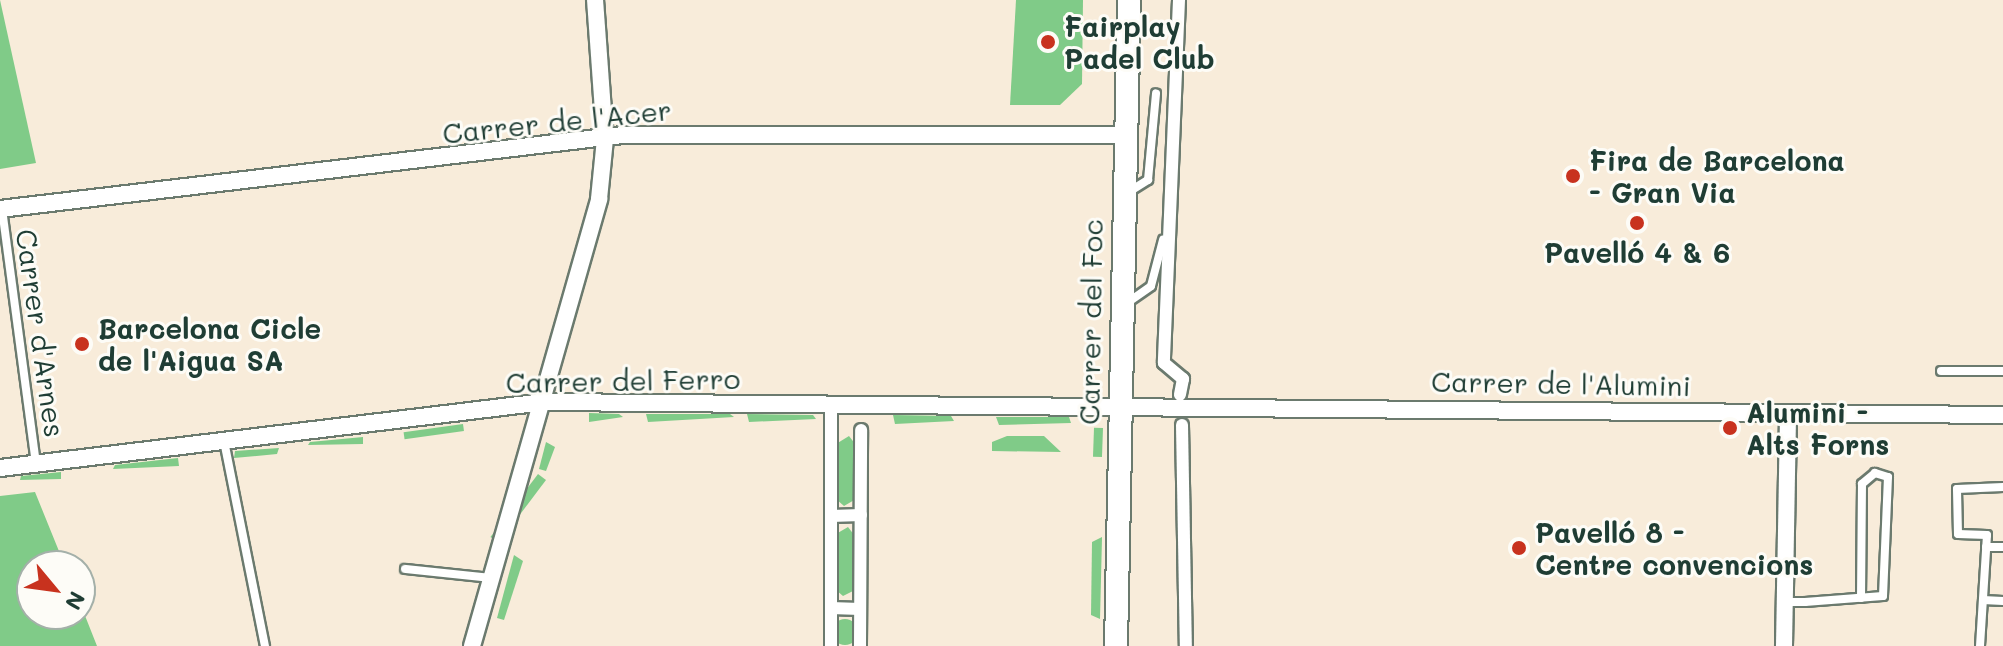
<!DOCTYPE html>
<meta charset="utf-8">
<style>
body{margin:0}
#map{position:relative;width:2003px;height:646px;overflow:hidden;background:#f8ecda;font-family:Mali,sans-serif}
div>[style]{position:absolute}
.green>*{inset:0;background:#80cb88;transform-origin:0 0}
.round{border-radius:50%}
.roads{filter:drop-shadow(2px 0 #6b7a6e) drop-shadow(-2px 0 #6b7a6e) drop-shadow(0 2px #6b7a6e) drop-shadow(0 -2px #6b7a6e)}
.service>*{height:8px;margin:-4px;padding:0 4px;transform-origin:4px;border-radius:4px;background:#fff}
.pedestrian>*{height:12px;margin:-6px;padding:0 6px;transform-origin:6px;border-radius:6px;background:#fff}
.minor>*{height:16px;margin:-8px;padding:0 8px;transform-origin:8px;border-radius:8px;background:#fff}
.tertiary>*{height:22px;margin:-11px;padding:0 11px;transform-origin:11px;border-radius:11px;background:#fff}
.dots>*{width:22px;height:22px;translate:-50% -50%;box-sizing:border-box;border:4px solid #fdfcf7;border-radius:50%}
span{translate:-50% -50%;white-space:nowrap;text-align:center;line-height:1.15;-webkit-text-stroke:6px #fdfcf7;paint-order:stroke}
.poi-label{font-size:28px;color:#1f3d34;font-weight:700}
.left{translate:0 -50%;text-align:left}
.street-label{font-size:28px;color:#1f3d34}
.north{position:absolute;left:16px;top:550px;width:80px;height:80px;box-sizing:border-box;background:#fdfcf7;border:2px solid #a4b0a9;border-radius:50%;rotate:119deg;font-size:22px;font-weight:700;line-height:32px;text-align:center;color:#1f3d34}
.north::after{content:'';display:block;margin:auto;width:28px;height:36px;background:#c8321e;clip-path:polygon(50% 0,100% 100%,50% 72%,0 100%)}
</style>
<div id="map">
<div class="green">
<div style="clip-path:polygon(0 0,36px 163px,0 169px)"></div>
<div style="clip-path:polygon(1016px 0,1083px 0,1082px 84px,1060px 105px,1010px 105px)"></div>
<div style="clip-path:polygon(589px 413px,619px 414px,623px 417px,589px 422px)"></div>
<div style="clip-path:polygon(646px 414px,730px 414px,734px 417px,648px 422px)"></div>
<div style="clip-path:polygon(747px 414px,813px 415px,816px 419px,749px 422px)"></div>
<div style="clip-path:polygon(893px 415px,951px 416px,954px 421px,895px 424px)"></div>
<div style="clip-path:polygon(996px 417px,1069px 417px,1071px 423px,999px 425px)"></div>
<div style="left:463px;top:424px;width:7px;height:60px;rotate:82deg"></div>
<div style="left:1103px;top:428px;width:29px;height:9px;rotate:92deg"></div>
<div style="clip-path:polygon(849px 436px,856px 445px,856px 499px,844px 506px,836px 499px,836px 444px)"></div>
<div style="clip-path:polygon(1007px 436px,1044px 436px,1061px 452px,992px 451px,992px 442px)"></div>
<div style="clip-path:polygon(363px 437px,363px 444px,308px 445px,310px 442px)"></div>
<div style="clip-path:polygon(546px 442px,555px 447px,546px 471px,539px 469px)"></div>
<div style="clip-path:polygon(279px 448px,277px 454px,234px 458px,235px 451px)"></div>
<div style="clip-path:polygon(178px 458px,179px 466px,113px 469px,115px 465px)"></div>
<div style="clip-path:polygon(61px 472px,61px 479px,20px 480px,21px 476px)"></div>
<div style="left:538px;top:474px;width:10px;height:79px;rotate:37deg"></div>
<div style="clip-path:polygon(35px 492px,65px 566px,32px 566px,32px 614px,80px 614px,80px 603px,97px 646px,0 646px,0 496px)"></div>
<div style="clip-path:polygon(848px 527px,855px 536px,855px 590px,843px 596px,836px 590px,836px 534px)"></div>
<div style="clip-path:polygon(1102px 537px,1102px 538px,1100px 619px,1091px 615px,1092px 542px)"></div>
<div style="clip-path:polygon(514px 555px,523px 561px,504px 620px,497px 618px)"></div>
<div class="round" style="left:832px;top:619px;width:26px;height:26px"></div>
</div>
<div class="roads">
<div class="service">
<div style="left:1127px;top:193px;width:25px;rotate:-32deg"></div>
<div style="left:1148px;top:180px;width:87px;rotate:-84.7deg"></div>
<div style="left:2px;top:209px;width:257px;rotate:82.4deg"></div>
<div style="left:1127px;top:303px;width:29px;rotate:-35deg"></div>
<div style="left:1151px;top:286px;width:48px;rotate:-75.4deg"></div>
<div style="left:1941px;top:371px;width:62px"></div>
<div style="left:224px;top:441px;width:209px;rotate:78.7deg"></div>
<div style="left:1986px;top:547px;width:17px"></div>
<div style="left:405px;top:569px;width:85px;rotate:6deg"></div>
<div style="left:1983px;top:600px;width:20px;rotate:3deg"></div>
<div style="left:1785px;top:602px;width:20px"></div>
<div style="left:1805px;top:602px;width:78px;rotate:-4.4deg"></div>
<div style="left:1883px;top:596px;width:119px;rotate:-87.6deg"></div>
<div style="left:1888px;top:477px;width:14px;rotate:-163deg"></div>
<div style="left:1875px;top:473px;width:17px;rotate:140deg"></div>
<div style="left:1862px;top:484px;width:114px;rotate:90.5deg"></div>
<div style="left:1980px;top:646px;width:111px;rotate:-86.4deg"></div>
<div style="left:1987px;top:535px;width:29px;rotate:-178deg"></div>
<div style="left:1958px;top:534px;width:45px;rotate:-91.3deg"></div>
<div style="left:1957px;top:489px;width:46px;rotate:-2.5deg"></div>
</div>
<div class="pedestrian">
<div style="left:1179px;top:0;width:363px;rotate:92.4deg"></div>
<div style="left:1164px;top:363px;width:25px;rotate:40deg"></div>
<div style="left:1183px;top:379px;width:16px;rotate:101deg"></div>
<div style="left:831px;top:404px;width:242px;rotate:90deg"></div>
<div style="left:1182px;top:425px;width:221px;rotate:89deg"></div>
<div style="left:831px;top:516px;width:30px;rotate:-2deg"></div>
<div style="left:831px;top:608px;width:29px;rotate:2deg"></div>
<div style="left:860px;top:646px;width:216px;rotate:-89.7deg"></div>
</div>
<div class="minor">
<div style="left:0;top:209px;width:626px;rotate:-6.78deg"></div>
<div style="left:622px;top:135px;width:500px"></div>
<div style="left:0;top:468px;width:548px;rotate:-6.92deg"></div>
<div style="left:544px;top:402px;width:1459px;rotate:0.51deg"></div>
<div style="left:472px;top:646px;width:465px;rotate:-74.1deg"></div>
<div style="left:599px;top:199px;width:60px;rotate:-84.3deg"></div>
<div style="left:605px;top:139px;width:139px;rotate:-94.1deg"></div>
<div style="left:1784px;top:646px;width:233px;rotate:-89deg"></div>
</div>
<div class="tertiary">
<div style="left:1116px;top:646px;width:646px;rotate:-88.85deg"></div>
</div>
</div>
<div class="dots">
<div style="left:1048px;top:42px;background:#c8321e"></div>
<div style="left:1573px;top:176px;background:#c8321e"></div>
<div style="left:1637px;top:223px;background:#c8321e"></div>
<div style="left:82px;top:344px;background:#c8321e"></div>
<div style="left:1730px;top:428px;background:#c8321e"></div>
<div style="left:1519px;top:548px;background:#c8321e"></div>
</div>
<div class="poi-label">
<span class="left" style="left:1064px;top:42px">Fairplay<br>Padel Club</span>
<span class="left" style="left:1589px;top:176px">Fira de Barcelona<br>- Gran Via</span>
<span style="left:1637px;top:252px">Pavelló 4 &amp; 6</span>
<span class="left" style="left:98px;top:344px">Barcelona Cicle<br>de l'Aigua SA</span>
<span class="left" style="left:1746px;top:428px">Alumini -<br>Alts Forns</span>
<span class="left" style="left:1535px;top:548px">Pavelló 8 -<br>Centre convencions</span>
</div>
<div class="street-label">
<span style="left:557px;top:121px;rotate:-6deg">Carrer de l'Acer</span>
<span style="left:1090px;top:322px;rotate:-89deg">Carrer del Foc</span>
<span style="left:41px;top:333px;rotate:82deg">Carrer d'Arnes</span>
<span style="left:623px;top:380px;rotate:-1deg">Carrer del Ferro</span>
<span style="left:1561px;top:383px;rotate:1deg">Carrer de l'Alumini</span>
</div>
<div class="north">N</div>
</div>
